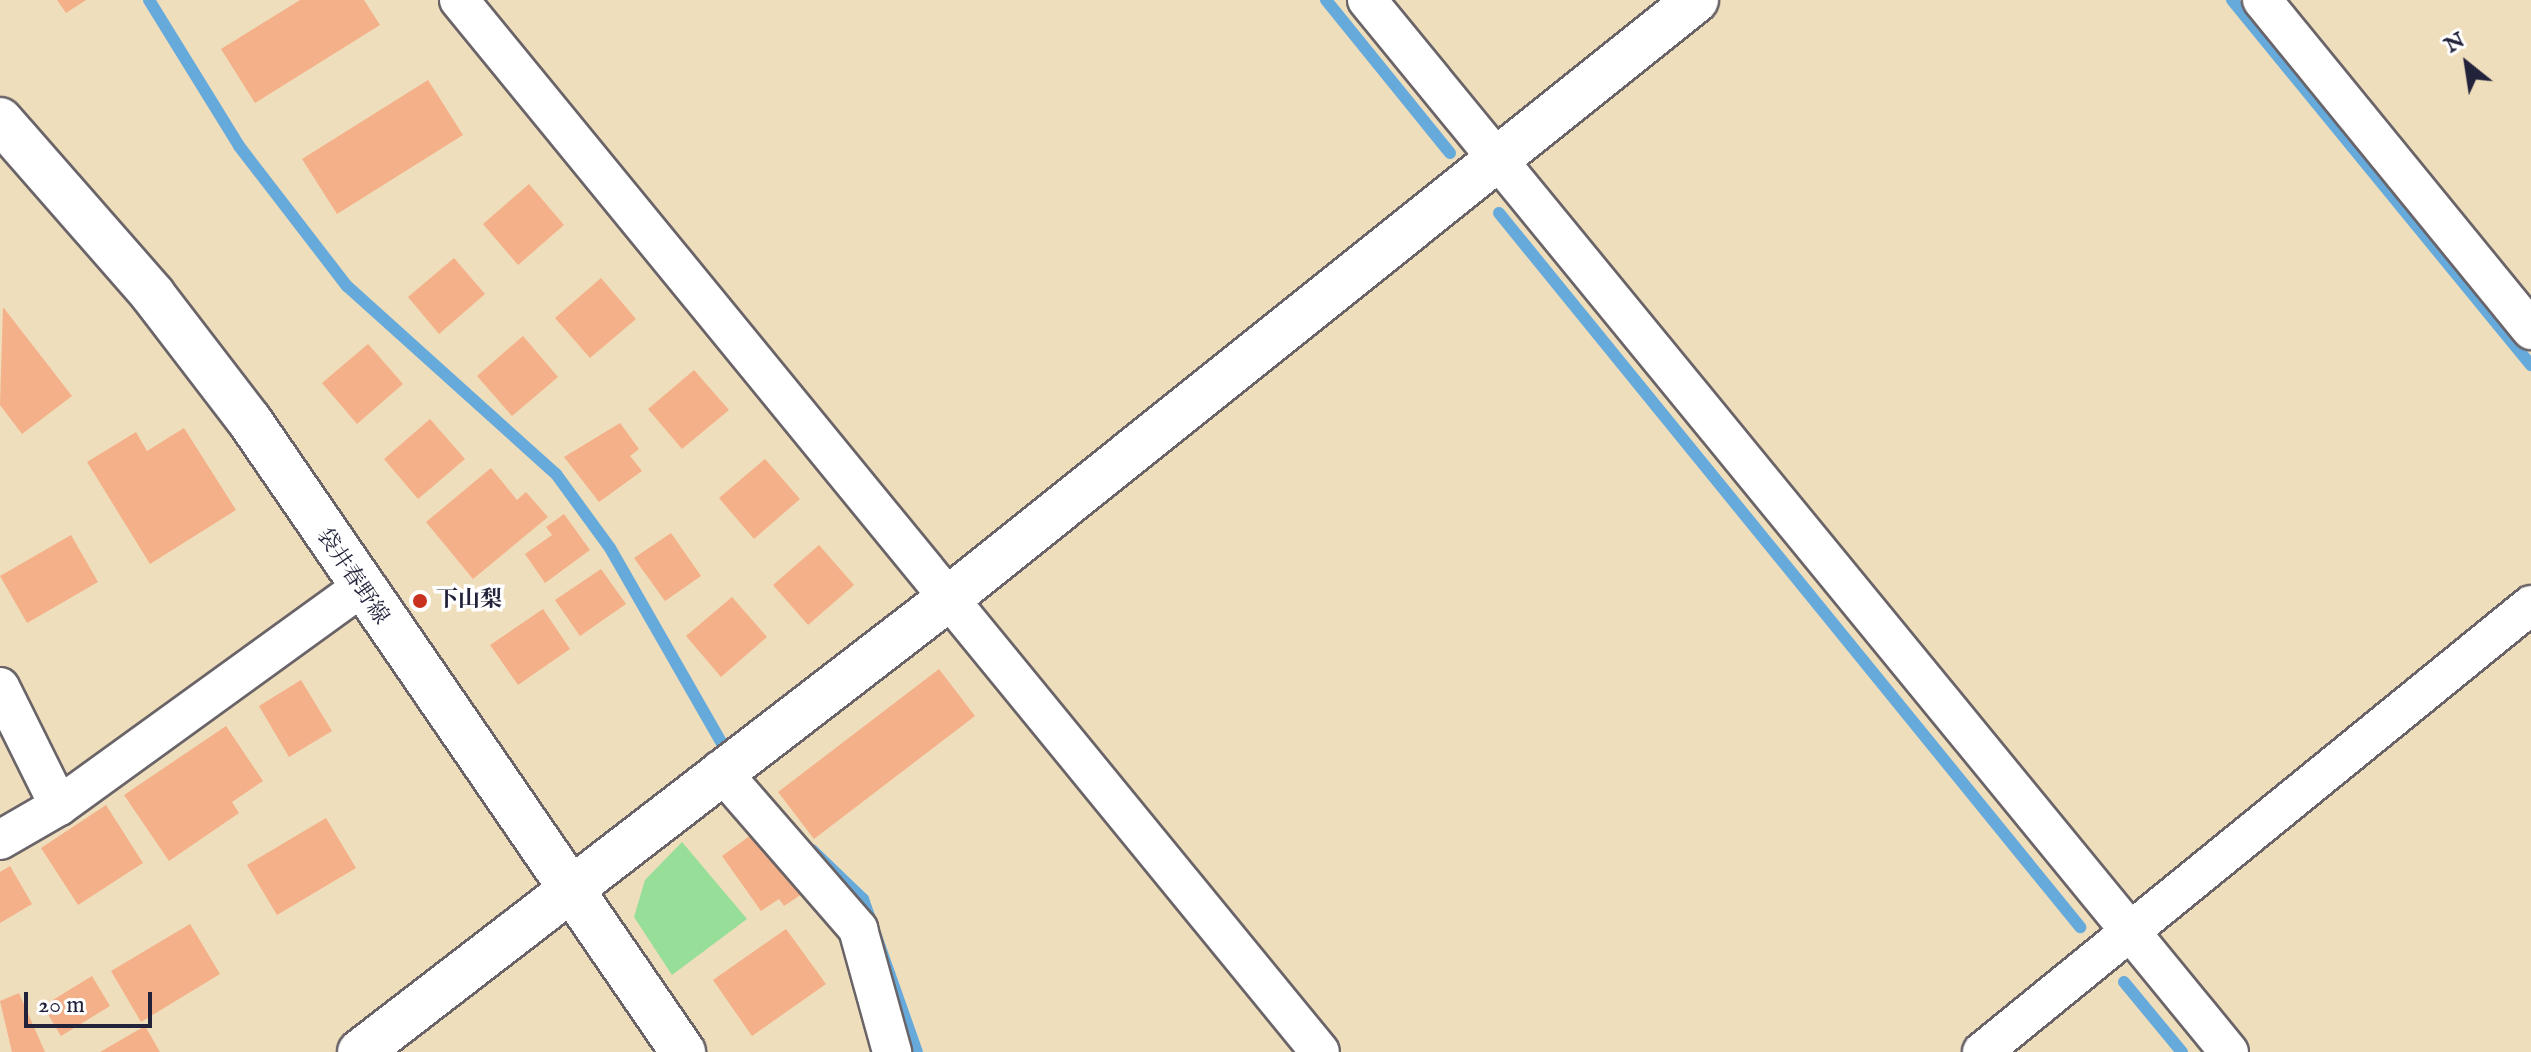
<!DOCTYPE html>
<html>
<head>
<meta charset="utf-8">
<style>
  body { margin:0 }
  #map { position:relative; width:2531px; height:1052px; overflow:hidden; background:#efdebc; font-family:"IM FELL English","Noto Serif JP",serif }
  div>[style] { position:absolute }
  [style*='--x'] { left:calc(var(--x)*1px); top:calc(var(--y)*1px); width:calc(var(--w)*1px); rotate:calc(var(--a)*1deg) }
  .green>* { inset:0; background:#97de98 }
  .stream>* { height:12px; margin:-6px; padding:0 6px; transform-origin:6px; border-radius:6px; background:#66aadb }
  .building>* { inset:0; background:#f4b089 }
  .roads { filter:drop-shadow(2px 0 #6a6468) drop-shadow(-2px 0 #6a6468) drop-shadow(0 2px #6a6468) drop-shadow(0 -2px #6a6468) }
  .street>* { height:38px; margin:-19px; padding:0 19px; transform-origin:19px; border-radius:19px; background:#fff }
  .secondary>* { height:44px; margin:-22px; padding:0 22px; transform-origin:22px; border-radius:22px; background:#fff }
  .primary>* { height:44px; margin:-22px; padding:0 22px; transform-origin:22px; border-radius:22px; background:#fff }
  .dots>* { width:22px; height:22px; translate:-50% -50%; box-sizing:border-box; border:4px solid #fff; border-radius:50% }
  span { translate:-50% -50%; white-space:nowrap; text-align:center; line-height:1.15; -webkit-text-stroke:7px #fff; paint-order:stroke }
  .street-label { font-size:22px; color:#22223b }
  .poi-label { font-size:22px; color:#22223b; font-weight:700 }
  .left { translate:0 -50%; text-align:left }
  .north { position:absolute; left:2427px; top:24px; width:80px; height:80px; -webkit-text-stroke:6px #fff; paint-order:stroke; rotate:330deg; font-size:22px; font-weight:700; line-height:32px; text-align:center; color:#22223b }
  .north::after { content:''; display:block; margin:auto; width:28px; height:36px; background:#22223b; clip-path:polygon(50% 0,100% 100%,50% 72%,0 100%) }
  .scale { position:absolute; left:24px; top:992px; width:128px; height:36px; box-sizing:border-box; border:4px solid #22223b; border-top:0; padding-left:10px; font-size:24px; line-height:28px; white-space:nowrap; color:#22223b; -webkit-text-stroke:6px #fff; paint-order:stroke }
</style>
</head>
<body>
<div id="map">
  <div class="green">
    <i style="clip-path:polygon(682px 842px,747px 919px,672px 975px,634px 917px,645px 880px)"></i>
  </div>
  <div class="stream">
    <i style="--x:149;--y:0;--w:172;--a:58.3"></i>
    <i style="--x:239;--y:146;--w:177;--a:52.4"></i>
    <i style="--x:347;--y:286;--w:281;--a:42"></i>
    <i style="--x:556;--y:474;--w:92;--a:53.9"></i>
    <i style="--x:610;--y:548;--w:243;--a:60.2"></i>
    <i style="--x:1326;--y:0;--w:197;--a:51"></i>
    <i style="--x:2232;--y:0;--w:472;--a:50.7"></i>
    <i style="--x:1499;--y:213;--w:921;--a:50.86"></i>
    <i style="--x:812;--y:850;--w:71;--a:43.9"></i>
    <i style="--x:863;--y:899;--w:162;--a:70.6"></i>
    <i style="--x:2124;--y:982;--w:91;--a:50.4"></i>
  </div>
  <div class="building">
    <i style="clip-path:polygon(57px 0,86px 0,66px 13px)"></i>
    <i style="clip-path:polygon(300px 0,364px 0,380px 25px,255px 103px,221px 49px)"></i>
    <i style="clip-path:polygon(428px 80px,463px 135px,337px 214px,302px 159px)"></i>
    <i style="clip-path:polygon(529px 184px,564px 225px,518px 265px,483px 224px)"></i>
    <i style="clip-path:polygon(454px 258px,485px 294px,439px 334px,408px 297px)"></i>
    <i style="clip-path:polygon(601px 278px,636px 319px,590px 358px,555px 318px)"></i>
    <i style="clip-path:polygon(3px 307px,72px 396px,22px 434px,0 405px)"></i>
    <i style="clip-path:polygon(523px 336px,558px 377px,512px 416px,477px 376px)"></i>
    <i style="clip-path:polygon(368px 344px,403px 384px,357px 424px,322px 383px)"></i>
    <i style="clip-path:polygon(694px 370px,729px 410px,682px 449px,648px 409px)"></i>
    <i style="clip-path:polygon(430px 419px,465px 459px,418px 499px,384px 459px)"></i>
    <i style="clip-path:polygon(620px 423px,639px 449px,630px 456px,642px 471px,599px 502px,564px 457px)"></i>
    <i style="clip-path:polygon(184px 428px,236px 510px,150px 564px,87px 462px,136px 432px,147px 451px)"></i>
    <i style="clip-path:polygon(765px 459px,800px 499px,754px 539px,719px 498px)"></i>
    <i style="clip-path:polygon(491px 468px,517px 500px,526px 492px,548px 517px,473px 579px,426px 522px)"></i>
    <i style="clip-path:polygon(564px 514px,590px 550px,545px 583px,525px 554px,552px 535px,546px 527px)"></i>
    <i style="clip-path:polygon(671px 533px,701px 576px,665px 601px,634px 558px)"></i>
    <i style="clip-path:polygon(71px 535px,98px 582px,27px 623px,0 576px)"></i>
    <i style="clip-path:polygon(819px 545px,854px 585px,808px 625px,773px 585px)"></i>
    <i style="clip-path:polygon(601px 569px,626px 604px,580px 636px,555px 600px)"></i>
    <i style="clip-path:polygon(732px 597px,767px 637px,721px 677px,686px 636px)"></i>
    <i style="clip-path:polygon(543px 609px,570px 649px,518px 685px,490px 645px)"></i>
    <i style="clip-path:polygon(939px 669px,975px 716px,814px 839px,778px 792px)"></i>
    <i style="clip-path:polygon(301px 680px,332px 731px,289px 757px,259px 706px)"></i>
    <i style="clip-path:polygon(226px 726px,263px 781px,232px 802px,239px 813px,169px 861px,124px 795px)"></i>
    <i style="clip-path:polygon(106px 805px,143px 863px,78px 905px,41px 848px)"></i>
    <i style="clip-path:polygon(326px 818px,356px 868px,277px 915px,247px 865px)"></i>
    <i style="clip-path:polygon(751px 835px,802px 894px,784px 906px,779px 899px,761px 911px,722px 856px)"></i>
    <i style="clip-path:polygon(10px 866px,32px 904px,0 923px,0 872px)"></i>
    <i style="clip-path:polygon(190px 924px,220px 974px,141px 1022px,111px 971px)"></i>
    <i style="clip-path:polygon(786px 929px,826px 984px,752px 1036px,713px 980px)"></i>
    <i style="clip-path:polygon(92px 976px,110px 1006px,61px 1036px,43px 1006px)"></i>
    <i style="clip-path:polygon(19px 993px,45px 1052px,12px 1052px,0 1001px)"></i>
    <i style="clip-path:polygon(145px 1026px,160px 1052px,100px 1052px)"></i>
  </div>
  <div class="roads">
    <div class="street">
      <i style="--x:459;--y:0;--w:1359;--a:50.7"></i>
      <i style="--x:1367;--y:0;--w:1360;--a:50.67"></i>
      <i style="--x:2262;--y:0;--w:426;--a:50.8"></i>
      <i style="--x:0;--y:687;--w:133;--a:63.6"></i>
      <i style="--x:720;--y:770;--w:211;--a:49"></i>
      <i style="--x:858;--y:929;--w:128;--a:74.5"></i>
      <i style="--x:0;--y:840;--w:68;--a:-30"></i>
      <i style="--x:59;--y:806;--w:370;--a:-35.9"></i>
      <i style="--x:1982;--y:1052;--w:708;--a:-39.15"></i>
    </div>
    <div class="secondary">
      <i style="--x:360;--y:1052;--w:744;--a:-37.62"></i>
      <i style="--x:949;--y:598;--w:957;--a:-38.68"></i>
    </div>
    <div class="primary">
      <i style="--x:0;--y:120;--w:232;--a:48.8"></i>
      <i style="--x:153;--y:295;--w:158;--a:52.5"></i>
      <i style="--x:249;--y:420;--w:767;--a:55.52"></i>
    </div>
  </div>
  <div class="dots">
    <i style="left:420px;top:601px;background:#c8321e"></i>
  </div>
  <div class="street-label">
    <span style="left:352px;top:577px;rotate:56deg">袋井春野線</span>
  </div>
  <div class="poi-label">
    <span class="left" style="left:436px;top:601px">下山梨</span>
  </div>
  <div class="north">N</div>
  <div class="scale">20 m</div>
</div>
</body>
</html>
